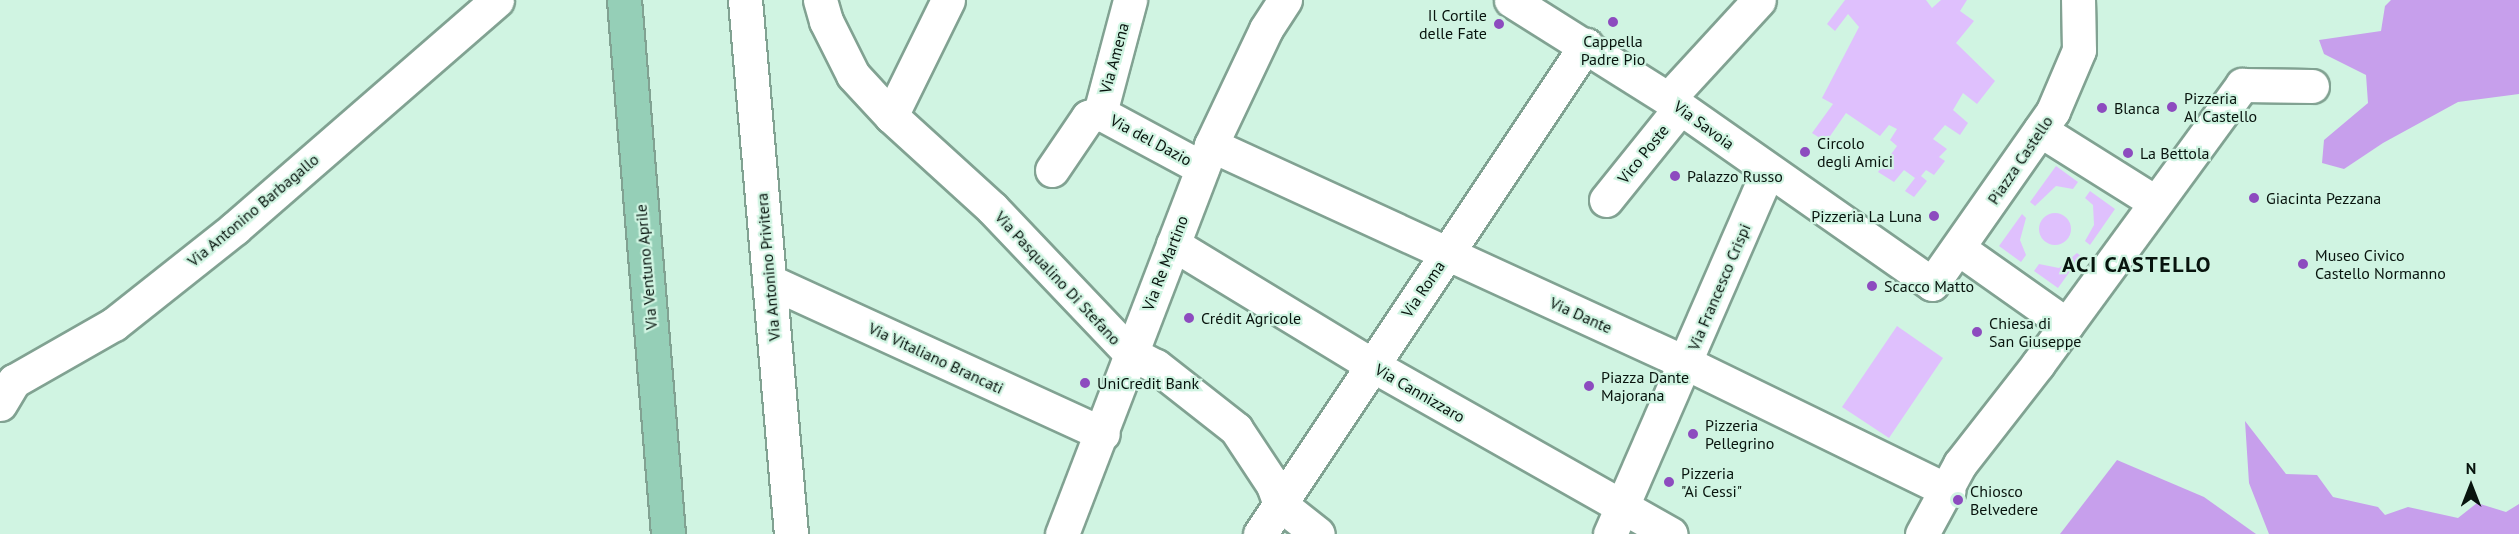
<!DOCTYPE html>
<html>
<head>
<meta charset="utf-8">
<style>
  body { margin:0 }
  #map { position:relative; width:2519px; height:534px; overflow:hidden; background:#d0f4e2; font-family:"PT Sans",sans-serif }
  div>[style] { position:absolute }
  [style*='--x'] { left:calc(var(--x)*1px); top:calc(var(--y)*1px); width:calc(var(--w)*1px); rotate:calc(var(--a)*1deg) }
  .green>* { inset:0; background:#dfc0fd }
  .round { border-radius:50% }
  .water>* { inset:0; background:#c79fec }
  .roads { filter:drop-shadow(2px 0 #81a292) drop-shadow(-2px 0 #81a292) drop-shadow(0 2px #81a292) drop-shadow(0 -2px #81a292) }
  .minor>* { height:33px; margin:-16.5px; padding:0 16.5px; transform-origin:16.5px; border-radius:16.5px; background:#fff }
  .major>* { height:33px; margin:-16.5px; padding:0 16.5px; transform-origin:16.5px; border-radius:16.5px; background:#95cfb7 }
  .dots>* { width:16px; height:16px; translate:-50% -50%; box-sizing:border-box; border:3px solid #d0f4e2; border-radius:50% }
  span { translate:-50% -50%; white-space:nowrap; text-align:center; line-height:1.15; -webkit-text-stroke:4.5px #d0f4e2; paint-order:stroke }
  .poi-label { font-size:16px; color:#08140e }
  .right { translate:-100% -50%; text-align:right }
  .left { translate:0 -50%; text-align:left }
  .street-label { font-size:16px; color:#08140e }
  .district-label { font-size:22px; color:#08140e; font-weight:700; letter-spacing:1.5px }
  .north { position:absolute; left:2441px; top:456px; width:60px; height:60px; -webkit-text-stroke:4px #d0f4e2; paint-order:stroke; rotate:0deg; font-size:16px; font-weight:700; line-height:24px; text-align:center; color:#08140e }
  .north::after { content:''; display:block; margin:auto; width:21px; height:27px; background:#08140e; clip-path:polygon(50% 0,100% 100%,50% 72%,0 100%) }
</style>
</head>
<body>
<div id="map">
  <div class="green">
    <i style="clip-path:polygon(1845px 0,1926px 0,1932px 8px,1941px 0,1967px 0,1960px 11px,1974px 21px,1956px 43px,1995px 81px,1977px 104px,1963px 93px,1953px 110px,1968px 123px,1960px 135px,1945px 125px,1933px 139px,1947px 149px,1939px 157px,1945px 161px,1934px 175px,1926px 170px,1921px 176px,1927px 181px,1914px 197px,1905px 191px,1915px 178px,1904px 170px,1894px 182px,1878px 172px,1897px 146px,1890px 140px,1897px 129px,1889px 125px,1880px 136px,1846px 113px,1826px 142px,1812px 133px,1833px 104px,1822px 98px,1859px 27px,1848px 14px,1835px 31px,1827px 24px)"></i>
    <i style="clip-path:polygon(2056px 166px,2078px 182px,2073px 189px,2056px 186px,2035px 206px,2030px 202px)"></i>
    <i style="clip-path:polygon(2090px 191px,2115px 209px,2090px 245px,2085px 241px,2094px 225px,2093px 205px,2085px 198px)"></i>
    <i class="round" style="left:2039px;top:213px;width:32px;height:32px"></i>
    <i style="clip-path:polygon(2022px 214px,2026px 218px,2020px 240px,2026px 255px,2021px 262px,1999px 246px)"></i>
    <i style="clip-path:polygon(2077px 253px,2081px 256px,2058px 288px,2034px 271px,2039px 264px,2059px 268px)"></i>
    <i style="clip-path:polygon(1897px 326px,1943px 358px,1889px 438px,1842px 407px)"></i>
  </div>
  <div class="water">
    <i style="clip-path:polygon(2391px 0,2519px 0,2519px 94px,2458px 102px,2383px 143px,2344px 169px,2322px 163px,2324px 140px,2368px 103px,2366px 75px,2324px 54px,2319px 40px,2381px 31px,2385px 6px)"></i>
    <i style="clip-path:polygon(2245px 421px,2286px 474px,2317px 475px,2333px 497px,2378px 507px,2385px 515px,2408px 507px,2458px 518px,2477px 503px,2506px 512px,2519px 504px,2519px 534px,2269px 534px,2249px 483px)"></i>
    <i style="clip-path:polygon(2117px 460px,2204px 497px,2256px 534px,2060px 534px)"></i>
  </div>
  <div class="roads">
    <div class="minor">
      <i style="--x:745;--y:0;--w:536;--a:85.08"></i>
      <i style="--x:820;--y:0;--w:22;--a:74"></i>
      <i style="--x:826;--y:21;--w:60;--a:63.4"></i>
      <i style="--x:853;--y:75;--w:56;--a:47.2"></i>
      <i style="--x:891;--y:116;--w:137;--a:42.3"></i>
      <i style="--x:992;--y:208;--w:200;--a:46.4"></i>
      <i style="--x:1130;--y:353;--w:29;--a:27"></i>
      <i style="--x:1156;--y:366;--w:102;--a:38.2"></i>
      <i style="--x:1236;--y:429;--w:67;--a:56.5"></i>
      <i style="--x:1273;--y:485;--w:20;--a:70"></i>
      <i style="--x:1280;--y:504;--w:48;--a:38.3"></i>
      <i style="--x:1511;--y:0;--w:186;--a:32.2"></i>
      <i style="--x:1668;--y:99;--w:322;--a:35"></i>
      <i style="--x:1932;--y:284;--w:211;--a:-55"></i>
      <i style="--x:2053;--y:111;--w:66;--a:-66.9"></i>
      <i style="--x:2079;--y:50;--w:50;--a:-91.1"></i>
      <i style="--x:1668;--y:99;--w:134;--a:-47.4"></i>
      <i style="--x:1100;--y:113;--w:116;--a:28.3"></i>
      <i style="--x:891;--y:116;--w:129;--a:-63.8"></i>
      <i style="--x:2040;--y:130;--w:136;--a:32.1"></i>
      <i style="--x:1211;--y:145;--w:523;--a:24.65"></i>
      <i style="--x:1686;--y:363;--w:292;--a:26"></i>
      <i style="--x:1052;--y:170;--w:64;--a:-55.8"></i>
      <i style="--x:1088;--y:117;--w:13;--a:-18"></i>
      <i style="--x:1100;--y:113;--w:117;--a:-75.1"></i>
      <i style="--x:1606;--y:200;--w:118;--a:-51.2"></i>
      <i style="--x:1173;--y:244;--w:233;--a:31.3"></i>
      <i style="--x:1372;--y:365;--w:343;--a:29.5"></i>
      <i style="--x:1958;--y:248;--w:133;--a:35.2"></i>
      <i style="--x:769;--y:281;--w:367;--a:24.6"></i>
      <i style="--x:0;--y:404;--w:27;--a:-59"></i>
      <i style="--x:14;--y:381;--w:115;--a:-29.7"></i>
      <i style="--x:114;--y:324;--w:154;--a:-38.4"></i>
      <i style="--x:235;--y:228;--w:347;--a:-41"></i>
      <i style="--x:1062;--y:534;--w:417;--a:-69"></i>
      <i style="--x:1211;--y:145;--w:128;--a:-64.6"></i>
      <i style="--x:1266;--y:29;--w:35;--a:-57"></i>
      <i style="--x:1260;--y:534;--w:588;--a:-56.31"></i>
      <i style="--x:1610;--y:534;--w:396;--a:-66.5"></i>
      <i style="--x:1922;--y:534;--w:80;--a:-61.5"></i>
      <i style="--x:1960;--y:464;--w:127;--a:-52"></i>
      <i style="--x:2038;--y:364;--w:346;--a:-53.8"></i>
      <i style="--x:2242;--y:85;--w:70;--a:0.8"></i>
    </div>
    <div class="major">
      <i style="--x:624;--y:0;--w:536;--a:85.29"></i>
    </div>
  </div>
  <div class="dots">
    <i style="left:1613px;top:22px;background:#8d4bbf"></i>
    <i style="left:1499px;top:24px;background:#8d4bbf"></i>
    <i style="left:2172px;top:107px;background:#8d4bbf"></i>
    <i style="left:2102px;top:108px;background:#8d4bbf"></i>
    <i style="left:1805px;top:152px;background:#8d4bbf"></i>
    <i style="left:2128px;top:153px;background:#8d4bbf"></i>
    <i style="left:1675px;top:176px;background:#8d4bbf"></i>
    <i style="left:2254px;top:198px;background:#8d4bbf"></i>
    <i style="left:1934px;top:216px;background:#8d4bbf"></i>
    <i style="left:2303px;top:264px;background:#8d4bbf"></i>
    <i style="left:1872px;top:286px;background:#8d4bbf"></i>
    <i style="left:1189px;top:318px;background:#8d4bbf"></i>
    <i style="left:1977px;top:332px;background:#8d4bbf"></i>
    <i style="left:1085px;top:383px;background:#8d4bbf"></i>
    <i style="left:1589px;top:386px;background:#8d4bbf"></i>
    <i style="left:1693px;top:434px;background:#8d4bbf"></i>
    <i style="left:1669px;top:482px;background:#8d4bbf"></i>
    <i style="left:1958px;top:500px;background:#8d4bbf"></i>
  </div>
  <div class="poi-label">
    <span class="right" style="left:1487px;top:24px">Il Cortile<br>delle Fate</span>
    <span style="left:1613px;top:50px">Cappella<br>Padre Pio</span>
    <span class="left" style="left:2184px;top:107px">Pizzeria<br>Al Castello</span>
    <span class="left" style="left:2114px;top:108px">Blanca</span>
    <span class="left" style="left:1817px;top:152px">Circolo<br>degli Amici</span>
    <span class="left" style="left:2140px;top:153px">La Bettola</span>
    <span class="left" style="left:1687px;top:176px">Palazzo Russo</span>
    <span class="left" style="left:2266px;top:198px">Giacinta Pezzana</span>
    <span class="right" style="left:1922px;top:216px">Pizzeria La Luna</span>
    <span class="left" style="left:2315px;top:264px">Museo Civico<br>Castello Normanno</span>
    <span class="left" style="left:1884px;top:286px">Scacco Matto</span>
    <span class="left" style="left:1201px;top:318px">Crédit Agricole</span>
    <span class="left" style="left:1989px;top:332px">Chiesa di<br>San Giuseppe</span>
    <span class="left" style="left:1601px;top:386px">Piazza Dante<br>Majorana</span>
    <span class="left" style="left:1097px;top:383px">UniCredit Bank</span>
    <span class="left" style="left:1705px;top:434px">Pizzeria<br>Pellegrino</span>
    <span class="left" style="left:1681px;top:482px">Pizzeria<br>"Ai Cessi"</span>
    <span class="left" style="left:1970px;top:500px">Chiosco<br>Belvedere</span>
  </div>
  <div class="street-label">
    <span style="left:1114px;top:58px;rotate:-75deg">Via Amena</span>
    <span style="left:1704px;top:125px;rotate:36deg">Via Savoia</span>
    <span style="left:1151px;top:140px;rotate:28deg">Via del Dazio</span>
    <span style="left:1643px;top:154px;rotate:-51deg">Vico Poste</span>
    <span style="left:2020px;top:160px;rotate:-56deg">Piazza Castello</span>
    <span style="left:253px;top:210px;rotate:-40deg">Via Antonino Barbagallo</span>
    <span style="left:1165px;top:263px;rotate:-69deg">Via Re Martino</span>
    <span style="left:646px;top:267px;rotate:-95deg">Via Ventuno Aprile</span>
    <span style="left:768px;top:267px;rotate:-95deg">Via Antonino Privitera</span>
    <span style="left:1058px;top:278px;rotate:47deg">Via Pasqualino Di Stefano</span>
    <span style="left:1719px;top:287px;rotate:-67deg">Via Francesco Crispi</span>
    <span style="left:1423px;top:289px;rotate:-56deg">Via Roma</span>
    <span style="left:1581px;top:315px;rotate:24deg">Via Dante</span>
    <span style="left:936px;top:358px;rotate:25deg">Via Vitaliano Brancati</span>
    <span style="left:1420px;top:393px;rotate:30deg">Via Cannizzaro</span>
  </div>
  <div class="district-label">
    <span style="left:2137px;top:265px">ACI CASTELLO</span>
  </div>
  <div class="north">N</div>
</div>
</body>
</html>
